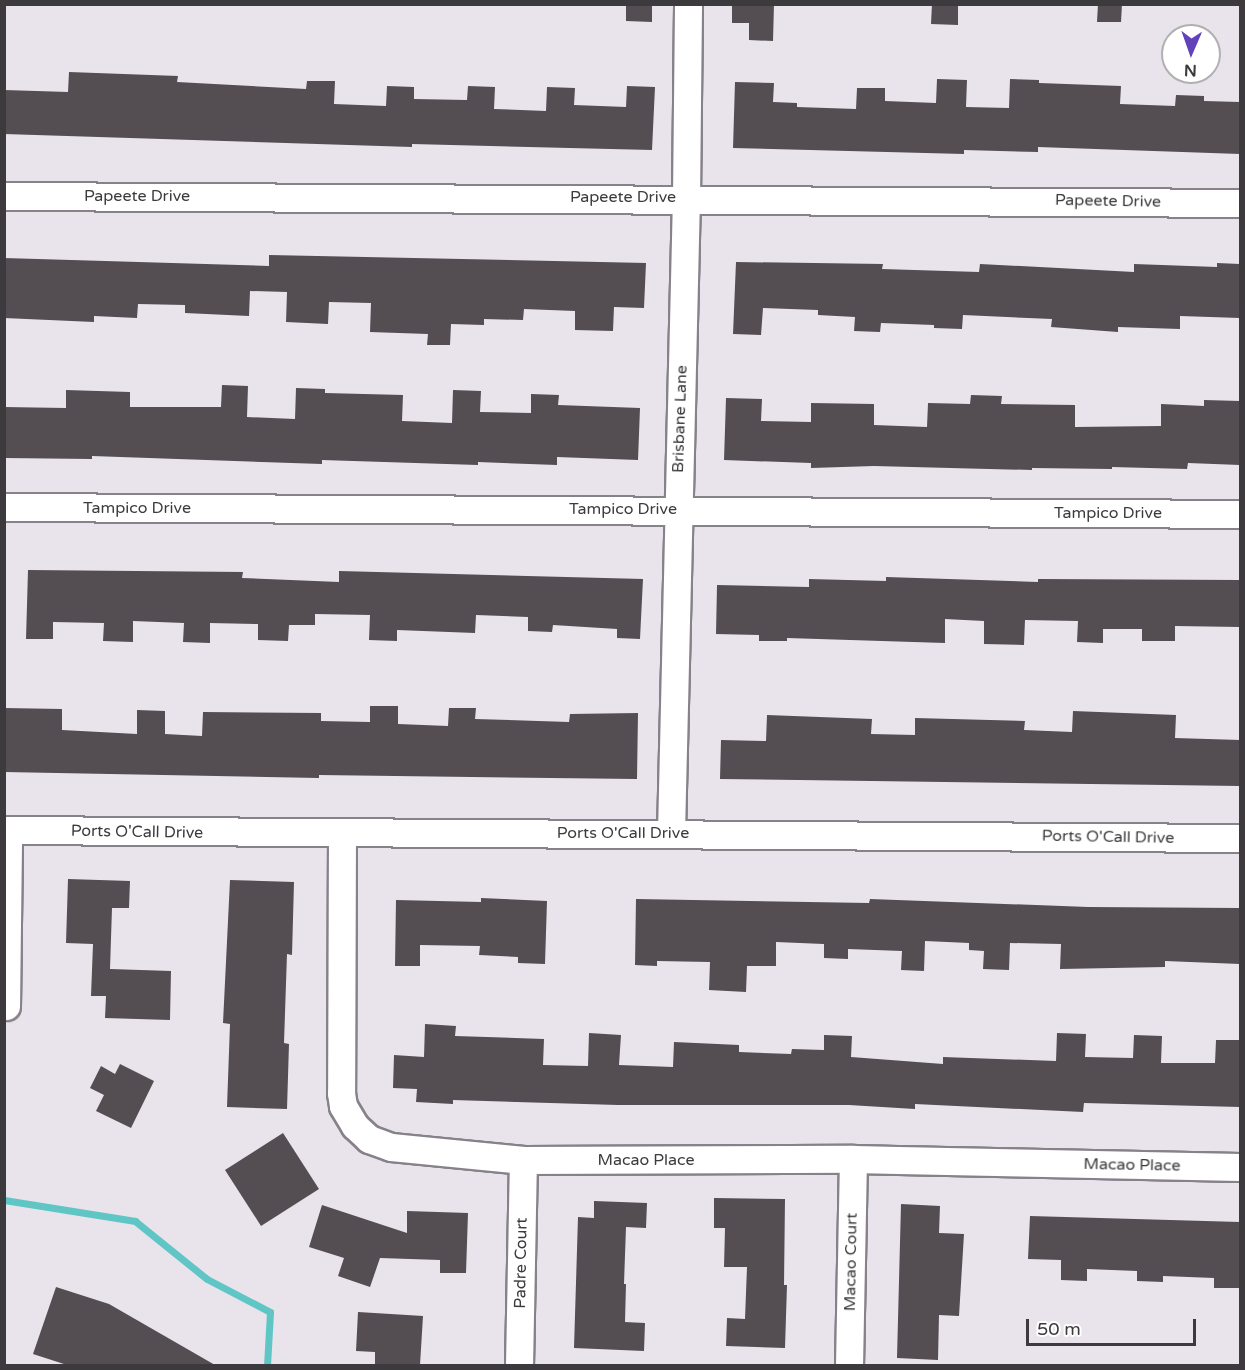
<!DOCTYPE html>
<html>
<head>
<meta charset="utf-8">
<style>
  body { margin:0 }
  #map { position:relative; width:1245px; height:1370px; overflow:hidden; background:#e9e3ec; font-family:"Varela Round",sans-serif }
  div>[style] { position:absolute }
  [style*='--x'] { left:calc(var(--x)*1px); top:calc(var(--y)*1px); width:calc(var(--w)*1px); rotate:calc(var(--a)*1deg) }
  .stream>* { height:7px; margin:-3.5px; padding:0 3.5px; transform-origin:3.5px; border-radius:3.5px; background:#60c5c5 }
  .building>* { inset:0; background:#544d52 }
  .roads { filter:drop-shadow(2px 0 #87828a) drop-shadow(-2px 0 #87828a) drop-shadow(0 2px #87828a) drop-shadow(0 -2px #87828a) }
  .street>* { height:27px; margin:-13.5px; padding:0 13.5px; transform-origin:13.5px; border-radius:13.5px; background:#fff }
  span { translate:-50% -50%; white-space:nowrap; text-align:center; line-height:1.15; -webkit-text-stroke:6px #fff; paint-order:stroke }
  .street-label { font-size:16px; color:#3c3a3d }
  .frame { position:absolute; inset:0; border:6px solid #3c3a3d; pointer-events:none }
  .north { position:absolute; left:1161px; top:24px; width:60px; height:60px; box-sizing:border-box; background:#fff; border:2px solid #b1b0b1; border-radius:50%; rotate:182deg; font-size:16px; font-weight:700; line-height:24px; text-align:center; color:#3c3a3d }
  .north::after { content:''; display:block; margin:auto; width:21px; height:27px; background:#6142ba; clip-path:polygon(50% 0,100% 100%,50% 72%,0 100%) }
  .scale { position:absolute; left:1026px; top:1319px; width:170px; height:27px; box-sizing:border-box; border:3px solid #3c3a3d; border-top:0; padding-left:8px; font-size:18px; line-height:21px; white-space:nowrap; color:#3c3a3d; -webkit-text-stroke:4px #fff; paint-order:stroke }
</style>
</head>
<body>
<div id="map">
  <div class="stream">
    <i style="--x:4;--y:1200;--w:133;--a:9.1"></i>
    <i style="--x:135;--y:1221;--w:92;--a:38.9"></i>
    <i style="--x:207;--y:1279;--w:71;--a:27.6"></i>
    <i style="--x:270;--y:1312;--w:54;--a:93.2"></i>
  </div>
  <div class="building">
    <i style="clip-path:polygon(626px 4px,652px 4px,652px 22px,626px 21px)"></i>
    <i style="clip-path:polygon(732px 4px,774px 4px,773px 41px,749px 40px,749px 23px,732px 23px)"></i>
    <i style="clip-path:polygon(932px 4px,958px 4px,958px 25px,931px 24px)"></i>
    <i style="clip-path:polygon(1098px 4px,1122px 4px,1121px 22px,1097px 22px)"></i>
    <i style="clip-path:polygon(69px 72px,178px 76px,177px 82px,306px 89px,307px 81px,335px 81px,334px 104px,386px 106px,387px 86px,414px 87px,414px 99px,467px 100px,468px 86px,495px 87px,494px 109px,546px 111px,547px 87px,575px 88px,574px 105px,626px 107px,627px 86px,655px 87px,652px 150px,412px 144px,412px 147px,4px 134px,4px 90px,68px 92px)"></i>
    <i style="clip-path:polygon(937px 79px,967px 80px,966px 107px,1009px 108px,1010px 79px,1039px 80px,1039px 83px,1121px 86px,1120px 104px,1175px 106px,1176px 95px,1204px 96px,1204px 101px,1240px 102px,1240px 154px,1038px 147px,1038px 152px,964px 150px,964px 154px,733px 148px,735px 82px,774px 83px,773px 102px,797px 103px,797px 107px,856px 109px,857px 88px,885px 88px,885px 101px,936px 103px)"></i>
    <i style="clip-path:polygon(269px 255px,646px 263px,644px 308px,614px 307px,613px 331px,575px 330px,575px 311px,524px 309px,523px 320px,484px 319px,484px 325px,451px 324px,450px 345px,427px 345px,428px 334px,370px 332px,371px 303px,329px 302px,328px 324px,286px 322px,287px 292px,250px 291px,249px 316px,185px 313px,185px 305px,138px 304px,137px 318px,94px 316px,94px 322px,4px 318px,4px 258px,269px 266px)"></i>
    <i style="clip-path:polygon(736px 262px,883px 264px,882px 269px,979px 272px,980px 264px,1134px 272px,1134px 264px,1217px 267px,1217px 263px,1240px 264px,1240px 318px,1180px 316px,1180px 329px,1118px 327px,1118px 332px,1051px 327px,1052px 319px,963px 315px,962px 329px,934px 328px,934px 325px,881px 323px,880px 332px,854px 331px,855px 317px,818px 315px,818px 310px,763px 308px,761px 335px,733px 334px)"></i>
    <i style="clip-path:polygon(222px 385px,248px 386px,247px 417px,295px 419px,296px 388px,325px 389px,325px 393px,403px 395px,402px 421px,452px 423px,453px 390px,481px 391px,480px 412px,531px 413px,531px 394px,559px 395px,558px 405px,640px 408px,638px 460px,557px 457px,557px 465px,478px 462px,478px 465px,322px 460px,322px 464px,92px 456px,92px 459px,4px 458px,4px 407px,66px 408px,66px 390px,130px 392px,130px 407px,221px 407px)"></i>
    <i style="clip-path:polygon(971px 395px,1002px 396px,1001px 404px,1075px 405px,1075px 427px,1161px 426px,1161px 404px,1204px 406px,1204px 400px,1240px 401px,1240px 465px,1188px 463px,1187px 469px,1112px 467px,1112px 469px,1032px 468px,1032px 470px,874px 466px,811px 468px,811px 463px,724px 460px,726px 398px,762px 399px,761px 421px,811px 422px,811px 403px,874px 404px,874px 425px,927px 427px,928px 403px,970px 404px)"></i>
    <i style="clip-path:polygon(28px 570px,243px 572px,242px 578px,339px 582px,339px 571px,643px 579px,640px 639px,617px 638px,617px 629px,553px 625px,552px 632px,528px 631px,528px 617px,476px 615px,475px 633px,397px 630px,397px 641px,369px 640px,370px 615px,315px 614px,315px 625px,289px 625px,288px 641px,258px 640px,258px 624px,210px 623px,210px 643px,183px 642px,184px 623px,133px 621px,133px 642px,103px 641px,104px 623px,53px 622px,53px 639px,26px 639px)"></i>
    <i style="clip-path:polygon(886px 577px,1038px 582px,1038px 579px,1240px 580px,1240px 627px,1175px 626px,1175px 641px,1142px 641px,1142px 629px,1103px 629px,1103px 643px,1077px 642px,1078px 621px,1025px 620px,1024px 645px,984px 644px,984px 621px,945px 619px,945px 643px,787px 638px,787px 641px,759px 641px,759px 635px,716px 634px,717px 585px,809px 587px,809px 579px,886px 581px)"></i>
    <i style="clip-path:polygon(370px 706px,398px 706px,398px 724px,448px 726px,449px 708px,476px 708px,475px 719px,569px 722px,570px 714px,638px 713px,637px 779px,319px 775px,319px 778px,4px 772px,4px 708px,62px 709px,62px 730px,137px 734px,137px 710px,165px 711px,165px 734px,202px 736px,203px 712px,321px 713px,321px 721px,370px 722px)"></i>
    <i style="clip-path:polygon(1073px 711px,1176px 715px,1175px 738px,1240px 740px,1240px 786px,720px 779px,721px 740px,766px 741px,767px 715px,872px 719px,871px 734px,915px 735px,915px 718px,1025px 721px,1024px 730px,1072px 732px)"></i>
    <i style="clip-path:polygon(68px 879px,130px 881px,129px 908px,112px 908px,110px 969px,171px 971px,170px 1020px,105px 1018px,106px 996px,91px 996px,93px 944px,66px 943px)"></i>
    <i style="clip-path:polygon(230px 880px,294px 882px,292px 955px,287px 954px,284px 1043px,289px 1044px,287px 1109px,227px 1107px,230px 1024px,223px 1023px)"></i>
    <i style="clip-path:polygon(481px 898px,547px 901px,545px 964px,518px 963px,518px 957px,479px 955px,480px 946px,420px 945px,420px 966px,395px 966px,396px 900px,481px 902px)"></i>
    <i style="clip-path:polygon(636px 899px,869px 903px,870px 899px,1088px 907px,1240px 908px,1240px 964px,1165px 961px,1165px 967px,1060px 969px,1061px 944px,1010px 943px,1009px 970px,983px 969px,984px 951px,969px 950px,969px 943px,925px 941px,924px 971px,901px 970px,902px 951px,848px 949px,848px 959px,824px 958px,824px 944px,776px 942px,776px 966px,747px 966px,746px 992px,709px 990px,710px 962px,657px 961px,657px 966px,635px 965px)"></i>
    <i style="clip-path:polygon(425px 1024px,456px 1026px,455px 1036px,544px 1039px,543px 1065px,588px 1066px,589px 1033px,621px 1035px,619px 1065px,673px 1067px,674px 1042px,739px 1045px,739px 1052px,791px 1054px,792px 1049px,824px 1050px,824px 1035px,852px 1036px,851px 1057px,943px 1064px,943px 1057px,1056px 1061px,1057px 1033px,1086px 1034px,1085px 1057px,1133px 1058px,1134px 1035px,1162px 1036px,1161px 1063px,1215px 1063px,1216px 1040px,1240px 1040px,1240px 1107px,1084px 1103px,1083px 1112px,915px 1104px,915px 1109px,849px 1105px,618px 1105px,453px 1100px,453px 1104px,416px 1102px,417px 1089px,393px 1088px,394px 1055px,424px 1057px)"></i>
    <i style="clip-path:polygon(120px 1064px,154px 1081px,131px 1128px,96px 1111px,104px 1095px,90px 1088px,101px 1066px,115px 1074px)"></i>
    <i style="clip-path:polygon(283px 1133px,319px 1189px,261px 1226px,225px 1170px)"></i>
    <i style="clip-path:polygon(714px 1198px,785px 1199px,784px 1285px,787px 1285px,785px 1348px,726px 1346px,727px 1318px,745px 1319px,747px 1267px,724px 1267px,725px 1228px,714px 1228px)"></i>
    <i style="clip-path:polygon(594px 1201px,647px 1203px,646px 1228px,626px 1227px,624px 1284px,626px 1284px,625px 1322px,645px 1323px,644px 1351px,574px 1348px,578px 1217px,594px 1218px)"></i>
    <i style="clip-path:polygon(901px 1204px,940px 1206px,939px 1233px,964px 1234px,959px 1316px,939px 1315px,938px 1360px,897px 1358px)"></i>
    <i style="clip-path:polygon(322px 1205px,407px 1233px,407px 1211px,468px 1213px,466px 1273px,440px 1273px,440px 1260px,380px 1258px,370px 1287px,338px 1276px,344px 1258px,309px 1247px)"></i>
    <i style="clip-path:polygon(1030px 1216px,1240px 1222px,1240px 1288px,1214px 1288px,1214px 1278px,1163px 1276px,1163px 1282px,1137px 1281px,1137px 1271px,1087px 1269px,1087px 1281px,1061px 1280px,1061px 1260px,1028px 1259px)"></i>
    <i style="clip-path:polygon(56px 1287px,109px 1304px,215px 1365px,67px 1365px,33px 1354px)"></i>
    <i style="clip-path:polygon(358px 1312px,423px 1316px,420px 1365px,375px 1365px,375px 1352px,356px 1351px)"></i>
  </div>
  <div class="roads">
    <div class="street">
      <i style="--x:4;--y:196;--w:1236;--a:0.32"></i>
      <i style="--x:4;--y:507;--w:1236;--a:0.32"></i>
      <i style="--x:4;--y:830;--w:1236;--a:0.37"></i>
      <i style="--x:671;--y:833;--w:635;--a:-88.65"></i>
      <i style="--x:686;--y:198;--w:194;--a:-89.4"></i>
      <i style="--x:342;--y:834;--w:259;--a:90.2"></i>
      <i style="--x:341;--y:1093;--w:13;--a:81"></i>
      <i style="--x:343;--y:1106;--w:23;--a:59"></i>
      <i style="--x:355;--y:1126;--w:19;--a:43"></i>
      <i style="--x:369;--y:1139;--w:23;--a:20"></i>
      <i style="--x:391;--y:1147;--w:133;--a:5.6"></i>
      <i style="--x:523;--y:1160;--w:330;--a:-0.2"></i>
      <i style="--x:853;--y:1159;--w:387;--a:1.2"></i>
      <i style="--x:6;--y:1006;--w:176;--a:-89.3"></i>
      <i style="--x:519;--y:1366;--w:206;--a:-88.9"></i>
      <i style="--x:849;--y:1366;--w:207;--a:-88.9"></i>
    </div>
  </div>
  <div class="street-label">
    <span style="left:137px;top:196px">Papeete Drive</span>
    <span style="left:623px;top:197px">Papeete Drive</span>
    <span style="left:1108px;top:201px;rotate:1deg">Papeete Drive</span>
    <span style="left:680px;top:419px;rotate:-88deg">Brisbane Lane</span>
    <span style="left:137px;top:508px">Tampico Drive</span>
    <span style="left:623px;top:509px">Tampico Drive</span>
    <span style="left:1108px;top:513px">Tampico Drive</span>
    <span style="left:137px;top:832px;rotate:1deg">Ports O'Call Drive</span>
    <span style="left:623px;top:833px">Ports O'Call Drive</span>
    <span style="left:1108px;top:837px;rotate:1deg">Ports O'Call Drive</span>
    <span style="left:646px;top:1160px">Macao Place</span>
    <span style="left:1132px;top:1165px;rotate:1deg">Macao Place</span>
    <span style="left:851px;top:1262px;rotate:-89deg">Macao Court</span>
    <span style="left:521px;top:1263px;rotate:-89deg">Padre Court</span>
  </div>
  <div class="frame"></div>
  <div class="north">N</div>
  <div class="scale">50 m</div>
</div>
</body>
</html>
